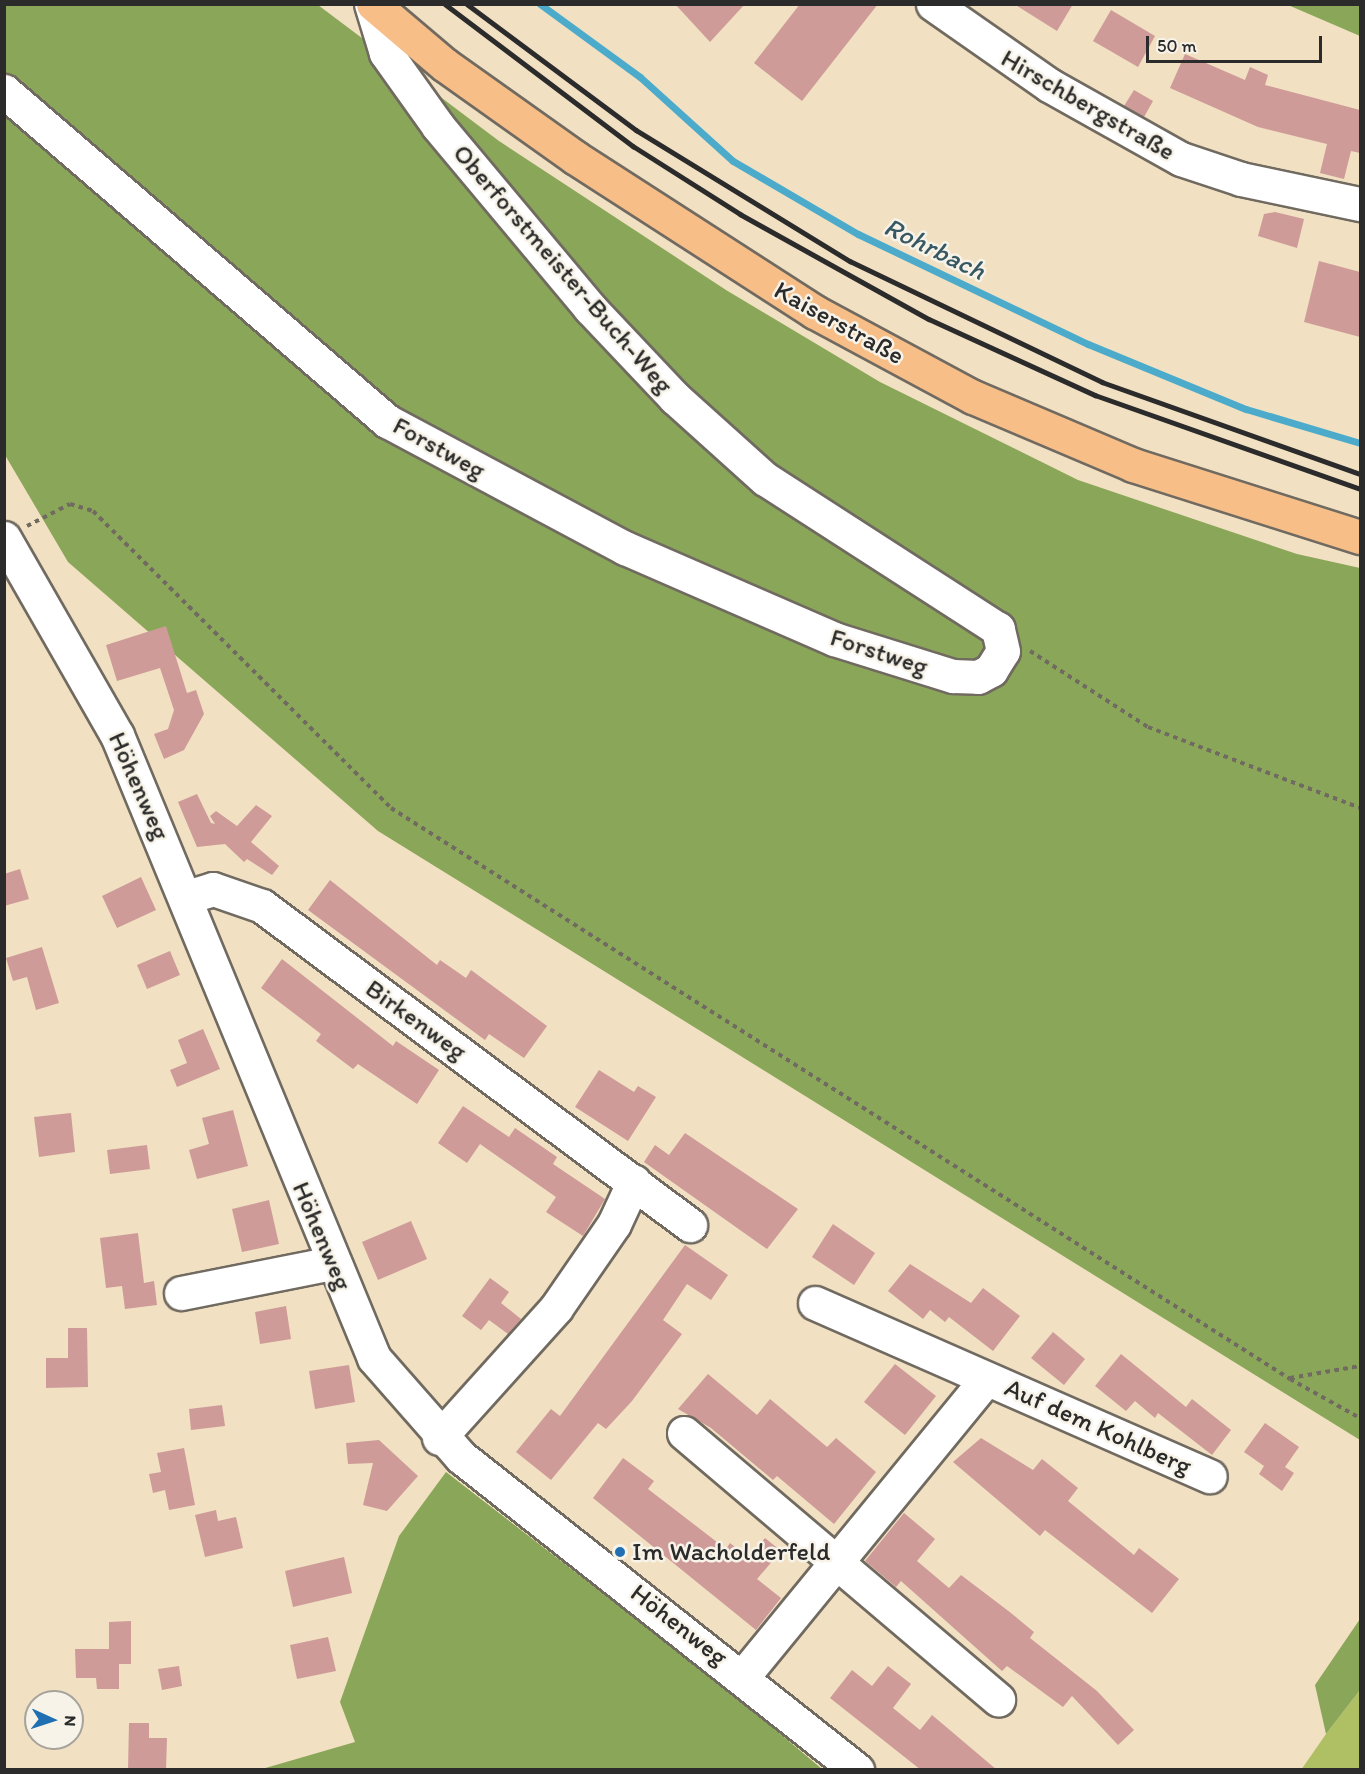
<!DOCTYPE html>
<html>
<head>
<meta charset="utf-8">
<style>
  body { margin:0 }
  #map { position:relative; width:1365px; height:1774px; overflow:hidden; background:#f1e0c2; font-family:Itim,sans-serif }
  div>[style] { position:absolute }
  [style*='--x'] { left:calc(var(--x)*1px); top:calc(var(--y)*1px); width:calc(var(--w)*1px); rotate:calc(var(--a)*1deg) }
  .green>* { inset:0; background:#aec063 }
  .forest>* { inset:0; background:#8aa659 }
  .stream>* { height:7px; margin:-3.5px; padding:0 3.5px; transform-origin:3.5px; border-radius:3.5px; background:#4cabcb }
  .building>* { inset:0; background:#ce9b98 }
  .path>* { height:4px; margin-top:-2px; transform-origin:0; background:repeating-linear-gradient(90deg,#706a60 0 4.5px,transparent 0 9px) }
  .roads { filter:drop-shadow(2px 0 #706a60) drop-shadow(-2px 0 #706a60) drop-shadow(0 2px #706a60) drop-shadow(0 -2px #706a60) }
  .minor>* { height:33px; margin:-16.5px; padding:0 16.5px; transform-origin:16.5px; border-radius:16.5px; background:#fff }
  .major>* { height:33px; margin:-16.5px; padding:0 16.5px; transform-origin:16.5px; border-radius:16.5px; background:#f7be88 }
  .rail>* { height:4.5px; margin:-2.25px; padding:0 2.25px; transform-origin:2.25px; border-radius:2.25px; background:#2b2b2b }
  .dots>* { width:16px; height:16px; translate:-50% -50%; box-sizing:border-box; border:3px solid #f7f3e8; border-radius:50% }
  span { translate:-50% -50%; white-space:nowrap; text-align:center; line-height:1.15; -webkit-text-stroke:5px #f7f3e8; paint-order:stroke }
  .street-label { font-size:26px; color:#2b2b2b }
  .poi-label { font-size:26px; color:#2b2b2b }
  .left { translate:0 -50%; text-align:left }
  .water-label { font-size:27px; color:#375863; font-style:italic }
  .frame { position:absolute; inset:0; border:6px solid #2b2b2b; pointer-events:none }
  .north { position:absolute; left:24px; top:1690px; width:60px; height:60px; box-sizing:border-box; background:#f7f3e8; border:2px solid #a5a39c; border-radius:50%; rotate:93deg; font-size:16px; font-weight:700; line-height:24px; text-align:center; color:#2b2b2b }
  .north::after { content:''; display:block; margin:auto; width:21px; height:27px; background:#1f6fb2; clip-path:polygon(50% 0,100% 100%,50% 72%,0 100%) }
  .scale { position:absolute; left:1146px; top:36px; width:176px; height:27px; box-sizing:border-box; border:3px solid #2b2b2b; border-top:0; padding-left:8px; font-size:18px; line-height:21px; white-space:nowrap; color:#2b2b2b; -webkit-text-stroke:4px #f7f3e8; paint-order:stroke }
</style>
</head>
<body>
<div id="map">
  <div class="green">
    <i style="clip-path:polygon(1360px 1690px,1360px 1769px,1301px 1770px,1326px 1734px)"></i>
  </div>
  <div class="forest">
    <i style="clip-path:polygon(4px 5px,318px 5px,499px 141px,726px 290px,880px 382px,1078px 480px,1297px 554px,1360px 568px,1360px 1440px,378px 831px,68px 562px,5px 455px)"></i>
    <i style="clip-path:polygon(1288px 5px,1360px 5px,1360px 36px)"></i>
    <i style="clip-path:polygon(446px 1472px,733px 1694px,822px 1769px,262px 1769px,355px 1742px,340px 1702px,399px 1536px)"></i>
    <i style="clip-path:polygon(1360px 1619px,1360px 1690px,1326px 1734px,1315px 1685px)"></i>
  </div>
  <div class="stream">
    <i style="--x:540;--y:4;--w:124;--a:36.1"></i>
    <i style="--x:640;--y:77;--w:125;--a:42.1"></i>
    <i style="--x:733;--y:161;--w:145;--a:30.3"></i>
    <i style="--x:858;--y:234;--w:255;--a:25.6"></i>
    <i style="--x:1088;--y:344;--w:171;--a:22.4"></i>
    <i style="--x:1246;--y:409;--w:119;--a:16.6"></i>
  </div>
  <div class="building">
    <i style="clip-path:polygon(675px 4px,745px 4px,710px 42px)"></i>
    <i style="clip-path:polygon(800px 4px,878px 4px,802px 101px,754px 63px)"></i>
    <i style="clip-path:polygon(1014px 4px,1073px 4px,1057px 31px)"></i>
    <i style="clip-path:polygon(1111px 10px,1155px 36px,1138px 67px,1093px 41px)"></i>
    <i style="clip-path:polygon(1185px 54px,1245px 80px,1250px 67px,1268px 75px,1265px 85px,1360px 110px,1360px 153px,1351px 151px,1344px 179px,1320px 173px,1327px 144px,1258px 127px,1170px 88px)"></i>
    <i style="clip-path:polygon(1134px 90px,1153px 101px,1144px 117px,1124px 106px)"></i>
    <i style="clip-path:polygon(1275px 212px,1304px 219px,1297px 248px,1258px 236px,1264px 214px)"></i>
    <i style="clip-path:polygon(1319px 261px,1360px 272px,1360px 337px,1304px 322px)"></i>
    <i style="clip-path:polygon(166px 626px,187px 693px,196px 690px,204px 714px,184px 750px,164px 759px,154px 734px,168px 729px,174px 710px,160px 668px,117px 681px,106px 645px)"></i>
    <i style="clip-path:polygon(197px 794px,211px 823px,215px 824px,210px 816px,216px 811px,237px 826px,256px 805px,272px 816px,251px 842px,279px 866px,272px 875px,247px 859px,244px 862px,225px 844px,197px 847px,178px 802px)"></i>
    <i style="clip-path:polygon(20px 869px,29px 899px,4px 906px,4px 874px)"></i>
    <i style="clip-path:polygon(141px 877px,156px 910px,117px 928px,102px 896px)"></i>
    <i style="clip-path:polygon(330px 880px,437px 965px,440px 960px,466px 978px,471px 970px,547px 1026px,524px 1058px,489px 1034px,485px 1040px,308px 910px)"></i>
    <i style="clip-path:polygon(42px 947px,59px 1003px,36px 1010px,27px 977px,13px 981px,6px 958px)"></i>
    <i style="clip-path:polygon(170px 951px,180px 975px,147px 989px,137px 965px)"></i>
    <i style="clip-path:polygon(282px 959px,393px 1046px,396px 1041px,439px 1070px,417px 1104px,358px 1064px,353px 1069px,316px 1041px,321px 1034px,261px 988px)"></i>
    <i style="clip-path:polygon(203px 1029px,220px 1069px,177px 1087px,170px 1070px,187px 1063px,178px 1040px)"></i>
    <i style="clip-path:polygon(599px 1070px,634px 1092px,638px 1086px,656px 1097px,628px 1141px,575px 1107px)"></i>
    <i style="clip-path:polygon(463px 1106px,509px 1137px,515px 1128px,557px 1157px,553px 1164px,605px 1199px,583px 1236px,546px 1212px,556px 1197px,480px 1144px,467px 1163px,438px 1143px)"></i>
    <i style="clip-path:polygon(233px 1110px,248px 1166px,197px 1179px,189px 1150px,209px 1144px,202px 1118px)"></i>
    <i style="clip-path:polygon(71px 1113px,75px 1152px,39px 1157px,34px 1117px)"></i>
    <i style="clip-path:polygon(685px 1133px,798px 1209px,767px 1249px,644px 1162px,655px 1145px,669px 1155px)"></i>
    <i style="clip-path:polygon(147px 1145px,150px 1169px,110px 1174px,107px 1150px)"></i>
    <i style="clip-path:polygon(269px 1200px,279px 1244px,242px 1252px,232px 1209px)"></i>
    <i style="clip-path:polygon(411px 1221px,427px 1259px,378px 1280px,362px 1242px)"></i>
    <i style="clip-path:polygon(833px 1224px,875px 1253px,854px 1285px,812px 1257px)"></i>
    <i style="clip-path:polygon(138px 1233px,144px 1283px,154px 1281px,157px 1305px,125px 1309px,122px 1286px,106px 1288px,100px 1238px)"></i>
    <i style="clip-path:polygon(685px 1245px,728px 1275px,711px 1300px,687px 1284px,663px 1320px,682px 1334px,632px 1401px,606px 1429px,598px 1423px,551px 1480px,516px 1452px,551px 1409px,560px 1416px)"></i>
    <i style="clip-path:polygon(910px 1264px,971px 1303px,983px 1288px,1020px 1316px,993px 1351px,949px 1317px,945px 1322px,930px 1310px,923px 1319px,888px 1291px)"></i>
    <i style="clip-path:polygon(490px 1278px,509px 1292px,501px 1303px,521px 1319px,508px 1334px,489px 1320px,481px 1330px,462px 1316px)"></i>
    <i style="clip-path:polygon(286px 1306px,291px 1339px,260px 1344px,255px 1312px)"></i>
    <i style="clip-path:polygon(68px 1328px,87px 1328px,88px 1387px,46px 1388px,46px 1358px,68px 1358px)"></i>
    <i style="clip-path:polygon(1053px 1332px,1085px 1359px,1064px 1385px,1031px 1358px)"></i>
    <i style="clip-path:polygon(1121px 1354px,1186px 1407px,1192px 1399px,1231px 1430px,1212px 1455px,1158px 1413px,1155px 1418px,1135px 1401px,1126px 1411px,1095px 1386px)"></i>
    <i style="clip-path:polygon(895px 1364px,936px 1396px,905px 1435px,864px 1402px)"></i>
    <i style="clip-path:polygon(349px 1365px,355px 1402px,315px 1409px,309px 1371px)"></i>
    <i style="clip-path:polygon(708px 1374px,757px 1415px,770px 1399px,827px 1447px,836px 1438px,876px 1472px,834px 1524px,777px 1476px,773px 1480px,711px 1428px,678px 1409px)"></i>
    <i style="clip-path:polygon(222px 1405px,225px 1426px,191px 1430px,189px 1409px)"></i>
    <i style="clip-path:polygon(1265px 1423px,1299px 1447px,1285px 1467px,1294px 1473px,1282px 1491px,1259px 1474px,1264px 1466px,1244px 1452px)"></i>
    <i style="clip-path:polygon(981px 1438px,1033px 1470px,1042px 1459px,1078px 1488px,1068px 1501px,1134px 1555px,1139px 1548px,1179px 1579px,1152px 1613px,1045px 1530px,1040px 1536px,953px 1462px)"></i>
    <i style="clip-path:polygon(379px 1440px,418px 1476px,387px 1511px,363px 1505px,373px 1463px,348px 1464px,346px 1443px)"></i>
    <i style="clip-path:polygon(184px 1448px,195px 1505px,169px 1510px,165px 1490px,153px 1493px,149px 1474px,161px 1472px,157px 1453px)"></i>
    <i style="clip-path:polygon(623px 1458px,654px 1481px,648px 1489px,726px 1549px,730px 1543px,748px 1558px,765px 1538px,781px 1551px,757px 1579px,781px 1598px,756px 1630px,593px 1498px)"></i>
    <i style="clip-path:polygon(216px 1510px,218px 1521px,236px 1517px,243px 1548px,205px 1557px,195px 1515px)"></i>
    <i style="clip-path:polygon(904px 1513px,935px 1539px,917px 1561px,949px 1588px,961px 1575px,1011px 1613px,1034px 1632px,1030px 1638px,1097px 1691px,1134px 1730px,1118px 1745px,1072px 1696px,1063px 1707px,1007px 1666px,1002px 1671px,901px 1581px,896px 1587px,865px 1561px)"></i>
    <i style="clip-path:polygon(344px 1557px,352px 1593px,293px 1607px,285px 1571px)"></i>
    <i style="clip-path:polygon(131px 1621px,131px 1664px,119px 1664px,119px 1689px,97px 1689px,96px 1678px,76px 1678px,75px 1649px,109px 1649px,109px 1622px)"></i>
    <i style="clip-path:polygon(328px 1637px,336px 1671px,297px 1679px,290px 1645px)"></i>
    <i style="clip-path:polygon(179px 1666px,182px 1686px,162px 1690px,158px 1669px)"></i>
    <i style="clip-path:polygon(888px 1666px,911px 1684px,893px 1708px,920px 1730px,932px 1715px,997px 1770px,921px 1770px,830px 1698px,852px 1670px,872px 1686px)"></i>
    <i style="clip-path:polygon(129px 1723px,149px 1723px,149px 1738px,167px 1738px,166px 1770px,128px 1770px)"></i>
  </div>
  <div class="path">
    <i style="--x:27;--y:526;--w:48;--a:-27.1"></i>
    <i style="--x:70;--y:504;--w:24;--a:17"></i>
    <i style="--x:93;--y:511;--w:421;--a:44.9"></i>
    <i style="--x:391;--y:808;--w:1065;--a:32.42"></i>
    <i style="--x:1290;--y:1379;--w:80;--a:29.1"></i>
    <i style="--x:1030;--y:651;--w:140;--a:32.8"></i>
    <i style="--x:1148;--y:727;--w:227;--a:20.9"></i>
    <i style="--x:1290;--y:1378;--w:71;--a:-9.7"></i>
  </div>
  <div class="roads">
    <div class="minor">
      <i style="--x:933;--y:4;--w:141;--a:34.9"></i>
      <i style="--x:1049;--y:85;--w:151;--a:29.3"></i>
      <i style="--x:1181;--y:159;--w:63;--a:18.4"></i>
      <i style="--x:1241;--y:179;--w:122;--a:11.9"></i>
      <i style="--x:4;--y:91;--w:506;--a:40.75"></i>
      <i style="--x:387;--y:421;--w:270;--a:28.1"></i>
      <i style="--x:625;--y:548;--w:228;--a:23.5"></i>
      <i style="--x:834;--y:639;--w:125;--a:17.3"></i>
      <i style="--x:953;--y:676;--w:25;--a:2"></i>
      <i style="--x:978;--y:677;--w:15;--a:-28"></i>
      <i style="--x:991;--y:670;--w:22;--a:-58"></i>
      <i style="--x:1003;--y:651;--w:23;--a:-103"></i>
      <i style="--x:998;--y:629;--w:277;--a:-147.2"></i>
      <i style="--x:765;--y:479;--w:121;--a:-138"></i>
      <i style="--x:675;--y:398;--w:124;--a:-133.4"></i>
      <i style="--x:590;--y:308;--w:237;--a:-129.9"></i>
      <i style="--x:438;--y:126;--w:90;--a:-125.5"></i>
      <i style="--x:386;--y:53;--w:51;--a:-107"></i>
      <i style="--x:4;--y:538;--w:227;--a:60.2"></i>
      <i style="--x:117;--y:735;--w:674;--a:67.58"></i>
      <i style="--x:374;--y:1358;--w:132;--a:48.7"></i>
      <i style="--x:461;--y:1457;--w:505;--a:38.32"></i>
      <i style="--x:187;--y:897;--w:27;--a:-17"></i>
      <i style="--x:213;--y:889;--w:52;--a:19.1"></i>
      <i style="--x:262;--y:906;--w:534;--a:36.7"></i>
      <i style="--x:181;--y:1293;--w:155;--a:-11.2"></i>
      <i style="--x:815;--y:1303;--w:431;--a:23.7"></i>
      <i style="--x:684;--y:1433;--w:412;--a:40.3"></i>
      <i style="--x:439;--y:1438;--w:175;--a:-48"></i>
      <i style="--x:556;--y:1308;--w:102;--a:-55.4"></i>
      <i style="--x:614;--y:1224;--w:47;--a:-65.1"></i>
      <i style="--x:744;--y:1675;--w:382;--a:-50.7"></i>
    </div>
    <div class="major">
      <i style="--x:373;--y:4;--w:94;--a:40.3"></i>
      <i style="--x:445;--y:65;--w:161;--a:35.4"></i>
      <i style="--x:576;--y:158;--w:284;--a:32.8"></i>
      <i style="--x:815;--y:312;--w:179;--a:28.3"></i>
      <i style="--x:973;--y:397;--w:174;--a:23"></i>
      <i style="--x:1133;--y:465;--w:238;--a:17.6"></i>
    </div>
  </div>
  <div class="rail">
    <i style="--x:445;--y:4;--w:236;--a:37.1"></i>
    <i style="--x:633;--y:146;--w:127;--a:32.4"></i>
    <i style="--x:740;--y:214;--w:216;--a:29.1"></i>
    <i style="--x:929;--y:319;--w:183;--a:24.6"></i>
    <i style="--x:1095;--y:395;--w:281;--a:19.5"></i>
    <i style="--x:467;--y:4;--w:211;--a:36.7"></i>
    <i style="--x:636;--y:130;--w:251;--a:31.5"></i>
    <i style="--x:850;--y:261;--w:280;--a:25.6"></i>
    <i style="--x:1102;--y:382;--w:274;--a:19.6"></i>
  </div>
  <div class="dots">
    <i style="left:620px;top:1552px;background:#1f6fb2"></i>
  </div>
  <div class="street-label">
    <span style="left:1088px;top:105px;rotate:30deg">Hirschbergstraße</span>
    <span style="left:563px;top:269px;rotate:49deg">Oberforstmeister-Buch-Weg</span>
    <span style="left:839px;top:323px;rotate:29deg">Kaiserstraße</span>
    <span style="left:439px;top:448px;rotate:29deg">Forstweg</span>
    <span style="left:879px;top:652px;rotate:18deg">Forstweg</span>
    <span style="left:139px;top:786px;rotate:66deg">Höhenweg</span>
    <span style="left:416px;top:1020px;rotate:36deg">Birkenweg</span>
    <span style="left:322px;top:1236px;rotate:67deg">Höhenweg</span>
    <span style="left:1098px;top:1427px;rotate:24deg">Auf dem Kohlberg</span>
    <span style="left:679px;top:1625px;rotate:38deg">Höhenweg</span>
  </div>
  <div class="poi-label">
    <span class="left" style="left:632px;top:1552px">Im Wacholderfeld</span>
  </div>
  <div class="water-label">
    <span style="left:935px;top:248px;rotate:26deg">Rohrbach</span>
  </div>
  <div class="frame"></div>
  <div class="north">N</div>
  <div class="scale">50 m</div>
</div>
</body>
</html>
